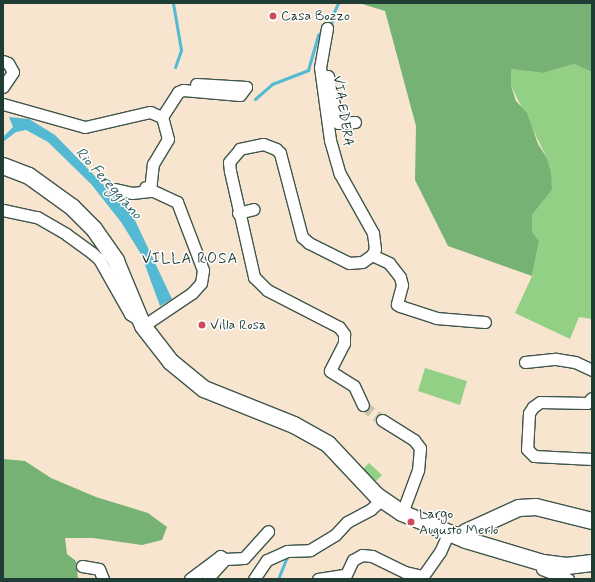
<!DOCTYPE html>
<html>
<head>
<meta charset="utf-8">
<style>
  body { margin:0 }
  #map { position:relative; width:595px; height:582px; overflow:hidden; background:#f7e5d0; font-family:Mynerve,sans-serif }
  div>[style] { position:absolute }
  [style*='--x'] { left:calc(var(--x)*1px); top:calc(var(--y)*1px); width:calc(var(--w)*1px); rotate:calc(var(--a)*1deg) }
  .green>* { inset:0; background:#92d086 }
  .forest>* { inset:0; background:#75b273 }
  .water>* { inset:0; background:#54b9d2 }
  .stream>* { height:3px; margin:-1.5px; padding:0 1.5px; transform-origin:1.5px; border-radius:1.5px; background:#54b9d2 }
  .street-tunnel>* { height:11px; margin-top:-5.5px; transform-origin:0; background:repeating-linear-gradient(90deg,#ccc3b1 0 11px,transparent 0 16.5px) }
  .roads { filter:drop-shadow(1px 0 #3f564b) drop-shadow(-1px 0 #3f564b) drop-shadow(0 1px #3f564b) drop-shadow(0 -1px #3f564b) }
  .street>* { height:11px; margin:-5.5px; padding:0 5.5px; transform-origin:5.5px; border-radius:5.5px; background:#fff }
  .secondary>* { height:16px; margin:-8px; padding:0 8px; transform-origin:8px; border-radius:8px; background:#fff }
  .dots>* { width:11px; height:11px; translate:-50% -50%; box-sizing:border-box; border:2px solid #fff; border-radius:50% }
  span { translate:-50% -50%; white-space:nowrap; text-align:center; line-height:1.15; -webkit-text-stroke:3px #fff; paint-order:stroke }
  .poi-label { font-size:14px; color:#1f3d34 }
  .left { translate:0 -50%; text-align:left }
  .street-label { font-size:14px; color:#1f3d34 }
  .water-label { font-size:15px; color:#2f6263; font-style:italic }
  .neighbourhood-label { font-size:15px; color:#1f3d34; letter-spacing:1px }
  .frame { position:absolute; inset:0; border:4px solid #1f3d34; pointer-events:none }
</style>
</head>
<body>
<div id="map">
  <div class="green">
    <i style="clip-path:polygon(574px 64px,592px 72px,592px 319px,579px 317px,570px 339px,515px 313px,532px 276px,539px 243px,532px 231px,532px 215px,552px 190px,547px 158px,511px 86px,511px 69px,543px 73px)"></i>
    <i style="clip-path:polygon(425px 368px,467px 381px,460px 405px,418px 391px)"></i>
    <i style="clip-path:polygon(369px 463px,382px 475px,374px 483px,362px 470px)"></i>
  </div>
  <div class="forest">
    <i style="clip-path:polygon(359px 3px,592px 3px,592px 72px,574px 64px,543px 73px,511px 69px,511px 86px,516px 101px,527px 113px,538px 144px,547px 158px,551px 174px,552px 190px,532px 215px,532px 231px,539px 242px,532px 276px,448px 246px,415px 180px,416px 126px,385px 11px)"></i>
    <i style="clip-path:polygon(3px 459px,25px 461px,51px 478px,96px 497px,148px 513px,167px 527px,162px 540px,142px 545px,93px 538px,65px 538px,67px 554px,76px 561px,78px 579px,3px 579px)"></i>
  </div>
  <div class="water">
    <i style="clip-path:polygon(9px 117px,29px 119px,55px 135px,132px 214px,172px 299px,160px 306px,141px 254px,121px 222px,91px 184px,48px 142px,26px 130px,16px 132px,3px 142px,3px 137px,13px 127px)"></i>
  </div>
  <div class="stream">
    <i style="--x:173;--y:3;--w:48;--a:80.3"></i>
    <i style="--x:181;--y:50;--w:18;--a:109"></i>
    <i style="--x:331;--y:28;--w:12;--a:-85"></i>
    <i style="--x:332;--y:16;--w:14;--a:-65"></i>
    <i style="--x:255;--y:99;--w:23;--a:-41"></i>
    <i style="--x:272;--y:84;--w:39;--a:-21"></i>
    <i style="--x:308;--y:70;--w:36;--a:-74"></i>
    <i style="--x:318;--y:35;--w:6;--a:-45"></i>
    <i style="--x:278;--y:579;--w:24;--a:-68"></i>
  </div>
  <div class="street-tunnel">
    <i style="--x:363;--y:405;--w:24;--a:38"></i>
  </div>
  <div class="roads">
    <div class="street">
      <i style="--x:327;--y:28;--w:40;--a:100"></i>
      <i style="--x:320;--y:67;--w:74;--a:82.2"></i>
      <i style="--x:330;--y:140;--w:35;--a:74"></i>
      <i style="--x:340;--y:174;--w:68;--a:60.8"></i>
      <i style="--x:373;--y:233;--w:16;--a:83"></i>
      <i style="--x:375;--y:249;--w:7;--a:117"></i>
      <i style="--x:372;--y:255;--w:12;--a:145"></i>
      <i style="--x:362;--y:262;--w:13;--a:176"></i>
      <i style="--x:349;--y:263;--w:45;--a:-153.4"></i>
      <i style="--x:309;--y:243;--w:9;--a:-139"></i>
      <i style="--x:302;--y:237;--w:87;--a:-104.7"></i>
      <i style="--x:280;--y:153;--w:6;--a:-135"></i>
      <i style="--x:276;--y:149;--w:14;--a:-159"></i>
      <i style="--x:263;--y:144;--w:24;--a:168"></i>
      <i style="--x:240;--y:149;--w:17;--a:130"></i>
      <i style="--x:229;--y:162;--w:9;--a:84"></i>
      <i style="--x:230;--y:171;--w:109;--a:77.2"></i>
      <i style="--x:254;--y:277;--w:18;--a:45"></i>
      <i style="--x:267;--y:290;--w:81;--a:27.2"></i>
      <i style="--x:339;--y:327;--w:9;--a:54"></i>
      <i style="--x:344;--y:334;--w:9;--a:90"></i>
      <i style="--x:344;--y:343;--w:31;--a:117"></i>
      <i style="--x:330;--y:371;--w:28;--a:32"></i>
      <i style="--x:354;--y:386;--w:21;--a:65"></i>
      <i style="--x:3;--y:61;--w:5;--a:22"></i>
      <i style="--x:8;--y:63;--w:10;--a:61"></i>
      <i style="--x:13;--y:72;--w:18;--a:124"></i>
      <i style="--x:328;--y:76;--w:48;--a:78"></i>
      <i style="--x:338;--y:123;--w:17;--a:-3"></i>
      <i style="--x:3;--y:104;--w:85;--a:15.7"></i>
      <i style="--x:85;--y:127;--w:67;--a:-13"></i>
      <i style="--x:150;--y:112;--w:13;--a:23"></i>
      <i style="--x:115;--y:189;--w:17;--a:13"></i>
      <i style="--x:132;--y:193;--w:18;--a:-6"></i>
      <i style="--x:150;--y:191;--w:27;--a:-84"></i>
      <i style="--x:153;--y:164;--w:29;--a:-59"></i>
      <i style="--x:168;--y:139;--w:23;--a:-105"></i>
      <i style="--x:162;--y:117;--w:30;--a:-57"></i>
      <i style="--x:178;--y:92;--w:5;--a:-22"></i>
      <i style="--x:183;--y:90;--w:57;--a:5"></i>
      <i style="--x:240;--y:95;--w:10;--a:-53"></i>
      <i style="--x:246;--y:87;--w:50;--a:-176.6"></i>
      <i style="--x:3;--y:210;--w:35;--a:12"></i>
      <i style="--x:37;--y:217;--w:34;--a:30"></i>
      <i style="--x:66;--y:234;--w:32;--a:36"></i>
      <i style="--x:92;--y:253;--w:9;--a:41"></i>
      <i style="--x:99;--y:259;--w:63;--a:60.6"></i>
      <i style="--x:130;--y:314;--w:9;--a:32"></i>
      <i style="--x:238;--y:213;--w:16;--a:-14"></i>
      <i style="--x:372;--y:255;--w:19;--a:25"></i>
      <i style="--x:389;--y:263;--w:18;--a:52"></i>
      <i style="--x:400;--y:277;--w:8;--a:76"></i>
      <i style="--x:402;--y:285;--w:20;--a:105"></i>
      <i style="--x:397;--y:304;--w:4;--a:34"></i>
      <i style="--x:400;--y:306;--w:38;--a:18"></i>
      <i style="--x:436;--y:318;--w:49;--a:4.7"></i>
      <i style="--x:143;--y:326;--w:59;--a:-34"></i>
      <i style="--x:192;--y:293;--w:13;--a:-48"></i>
      <i style="--x:201;--y:283;--w:13;--a:-81"></i>
      <i style="--x:203;--y:270;--w:73;--a:-110.9"></i>
      <i style="--x:177;--y:202;--w:35;--a:-155"></i>
      <i style="--x:525;--y:362;--w:31;--a:-6"></i>
      <i style="--x:556;--y:359;--w:19;--a:9"></i>
      <i style="--x:575;--y:362;--w:19;--a:25"></i>
      <i style="--x:592;--y:398;--w:7;--a:135"></i>
      <i style="--x:587;--y:403;--w:47;--a:-178.8"></i>
      <i style="--x:540;--y:402;--w:9;--a:144"></i>
      <i style="--x:533;--y:407;--w:7;--a:124"></i>
      <i style="--x:529;--y:413;--w:36;--a:93"></i>
      <i style="--x:527;--y:449;--w:10;--a:45"></i>
      <i style="--x:534;--y:456;--w:58;--a:3"></i>
      <i style="--x:382;--y:420;--w:38;--a:32"></i>
      <i style="--x:414;--y:440;--w:10;--a:53"></i>
      <i style="--x:420;--y:448;--w:22;--a:95"></i>
      <i style="--x:418;--y:470;--w:46;--a:110.4"></i>
      <i style="--x:225;--y:559;--w:19;--a:-3"></i>
      <i style="--x:244;--y:558;--w:36;--a:-48"></i>
      <i style="--x:82;--y:566;--w:17;--a:10"></i>
      <i style="--x:99;--y:569;--w:11;--a:68"></i>
      <i style="--x:542;--y:569;--w:28;--a:21"></i>
      <i style="--x:190;--y:579;--w:38;--a:-37"></i>
      <i style="--x:220;--y:556;--w:6;--a:31"></i>
      <i style="--x:225;--y:559;--w:27;--a:132"></i>
      <i style="--x:254;--y:579;--w:23;--a:-56"></i>
      <i style="--x:267;--y:560;--w:22;--a:-24"></i>
      <i style="--x:287;--y:551;--w:23;--a:-2"></i>
      <i style="--x:310;--y:550;--w:29;--a:-31"></i>
      <i style="--x:335;--y:535;--w:18;--a:-47"></i>
      <i style="--x:347;--y:522;--w:27;--a:-28"></i>
      <i style="--x:371;--y:509;--w:13;--a:-42"></i>
      <i style="--x:318;--y:579;--w:26;--a:-9"></i>
      <i style="--x:344;--y:579;--w:21;--a:-65"></i>
      <i style="--x:353;--y:560;--w:10;--a:-29"></i>
      <i style="--x:362;--y:555;--w:10;--a:6"></i>
      <i style="--x:372;--y:556;--w:37;--a:26"></i>
      <i style="--x:405;--y:572;--w:18;--a:13"></i>
      <i style="--x:423;--y:576;--w:29;--a:-55"></i>
      <i style="--x:440;--y:552;--w:22;--a:-66"></i>
    </div>
    <div class="secondary">
      <i style="--x:3;--y:166;--w:28;--a:21"></i>
      <i style="--x:29;--y:176;--w:53;--a:35.8"></i>
      <i style="--x:72;--y:207;--w:31;--a:45"></i>
      <i style="--x:94;--y:229;--w:39;--a:55"></i>
      <i style="--x:116;--y:261;--w:70;--a:67.4"></i>
      <i style="--x:143;--y:326;--w:46;--a:52.1"></i>
      <i style="--x:171;--y:362;--w:43;--a:39.3"></i>
      <i style="--x:204;--y:389;--w:97;--a:21.8"></i>
      <i style="--x:294;--y:425;--w:39;--a:29"></i>
      <i style="--x:328;--y:444;--w:71;--a:46.7"></i>
      <i style="--x:377;--y:496;--w:30;--a:34"></i>
      <i style="--x:402;--y:513;--w:69;--a:22.9"></i>
      <i style="--x:466;--y:540;--w:80;--a:16.6"></i>
      <i style="--x:543;--y:563;--w:24;--a:7"></i>
      <i style="--x:567;--y:566;--w:25;--a:-7"></i>
      <i style="--x:462;--y:537;--w:6;--a:-51"></i>
      <i style="--x:466;--y:532;--w:58;--a:-24.4"></i>
      <i style="--x:519;--y:508;--w:17;--a:-3"></i>
      <i style="--x:536;--y:507;--w:58;--a:14"></i>
    </div>
  </div>
  <div class="dots">
    <i style="left:273px;top:16px;background:#d1495b"></i>
    <i style="left:202px;top:325px;background:#d1495b"></i>
    <i style="left:411px;top:522px;background:#d1495b"></i>
  </div>
  <div class="poi-label">
    <span class="left" style="left:281px;top:16px">Casa Bozzo</span>
    <span class="left" style="left:210px;top:325px">Villa Rosa</span>
    <span class="left" style="left:419px;top:522px">Largo<br>Augusto Merlo</span>
  </div>
  <div class="street-label">
    <span style="left:343px;top:111px;rotate:81deg">VIA EDERA</span>
  </div>
  <div class="water-label">
    <span style="left:108px;top:184px;rotate:48deg">Rio Fereggiano</span>
  </div>
  <div class="neighbourhood-label">
    <span style="left:190px;top:260px">VILLA ROSA</span>
  </div>
  <div class="frame"></div>
</div>
</body>
</html>
